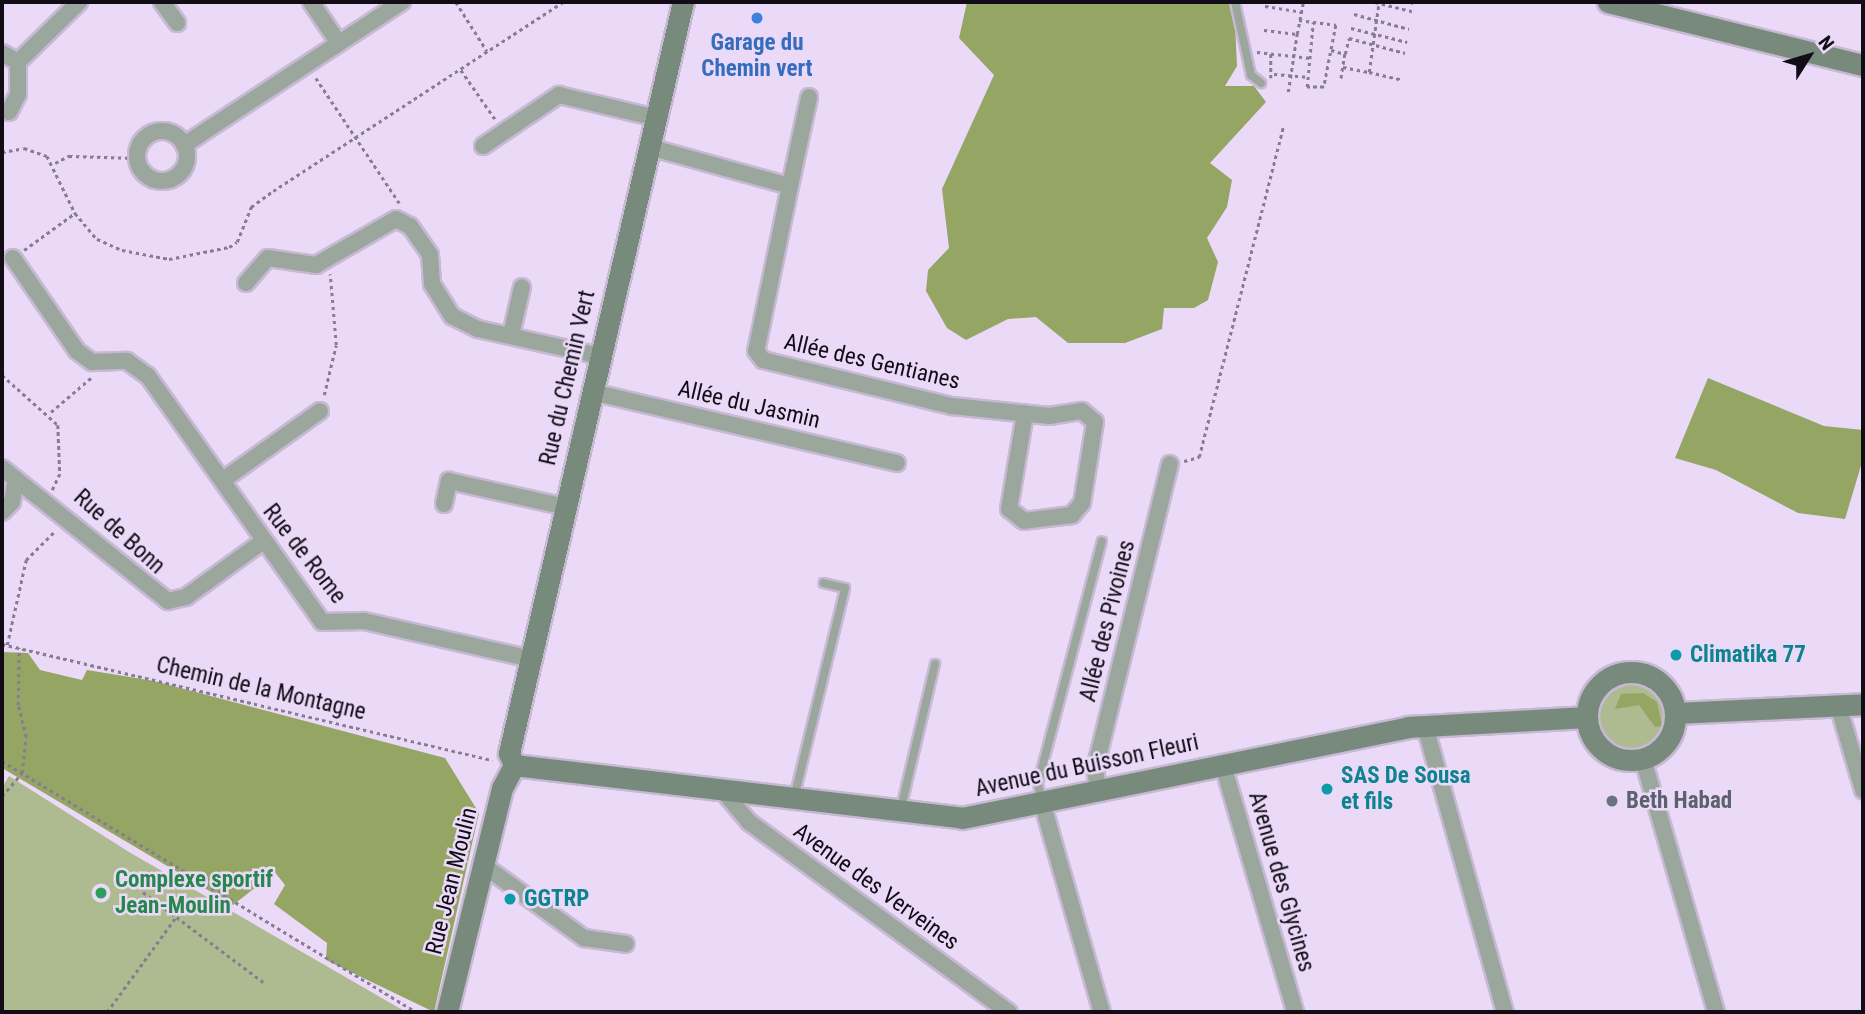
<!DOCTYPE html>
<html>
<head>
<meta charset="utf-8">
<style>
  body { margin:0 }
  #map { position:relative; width:1865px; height:1014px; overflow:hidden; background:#eadaf8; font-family:"Roboto Condensed",sans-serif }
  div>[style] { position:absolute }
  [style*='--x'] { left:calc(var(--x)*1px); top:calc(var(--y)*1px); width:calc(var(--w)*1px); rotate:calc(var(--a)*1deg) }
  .green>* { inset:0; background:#aeba8f }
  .forest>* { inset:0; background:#94a564 }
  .path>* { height:2.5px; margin-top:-1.25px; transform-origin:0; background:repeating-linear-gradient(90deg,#877c91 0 3.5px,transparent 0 7px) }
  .roads { filter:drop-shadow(2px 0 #c7b9d4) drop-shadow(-2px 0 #c7b9d4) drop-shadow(0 2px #c7b9d4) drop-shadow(0 -2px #c7b9d4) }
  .lane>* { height:8px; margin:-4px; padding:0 4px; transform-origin:4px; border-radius:4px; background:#9ba79d }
  .street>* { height:16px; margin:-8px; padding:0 8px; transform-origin:8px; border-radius:8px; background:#9ba79d }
  .street>.ring { margin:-8px; padding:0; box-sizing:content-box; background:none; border:16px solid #9ba79d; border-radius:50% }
  .secondary>* { height:21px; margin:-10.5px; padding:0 10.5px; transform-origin:10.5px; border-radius:10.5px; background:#788a7c }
  .secondary>.ring { margin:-10.5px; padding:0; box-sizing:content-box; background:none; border:21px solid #788a7c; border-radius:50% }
  .dots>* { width:19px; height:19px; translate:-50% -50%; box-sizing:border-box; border:4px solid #eadaf8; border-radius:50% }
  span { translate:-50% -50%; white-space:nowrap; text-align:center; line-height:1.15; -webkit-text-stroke:5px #eadaf8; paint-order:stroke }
  .shop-label { font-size:23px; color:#366cbe; font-weight:700 }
  .street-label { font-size:23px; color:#110c16 }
  .culture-label { font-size:23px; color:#0d838f; font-weight:700 }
  .left { translate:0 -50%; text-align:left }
  .worship-label { font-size:23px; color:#5b616d; font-weight:700 }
  .leisure-label { font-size:23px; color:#27864d; font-weight:700 }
  .frame { position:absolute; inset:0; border:4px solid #110c16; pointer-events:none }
  .north { position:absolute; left:1774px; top:21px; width:70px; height:70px; -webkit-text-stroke:5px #eadaf8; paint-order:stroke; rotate:53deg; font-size:19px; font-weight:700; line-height:28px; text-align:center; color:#110c16 }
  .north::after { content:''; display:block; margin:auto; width:24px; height:32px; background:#110c16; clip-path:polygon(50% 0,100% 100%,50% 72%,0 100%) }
</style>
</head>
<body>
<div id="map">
  <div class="green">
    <i style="clip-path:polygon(1633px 679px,1659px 692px,1668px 715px,1655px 743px,1630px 752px,1606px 742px,1595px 717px,1605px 690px)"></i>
    <i style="clip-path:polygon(9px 776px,129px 852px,406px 1012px,2px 1012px,2px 788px)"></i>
  </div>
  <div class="forest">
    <i style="clip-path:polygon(967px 2px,1234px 2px,1237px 66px,1225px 86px,1254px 86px,1266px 102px,1210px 163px,1232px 180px,1227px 207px,1207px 238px,1218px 262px,1208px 300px,1194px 308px,1164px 308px,1162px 329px,1125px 343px,1068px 343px,1036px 317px,1008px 319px,966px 340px,947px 328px,926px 291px,928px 270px,949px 248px,942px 189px,994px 75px,959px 38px)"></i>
    <i style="clip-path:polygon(1708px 378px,1824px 426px,1863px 430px,1863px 459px,1845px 519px,1798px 513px,1716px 470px,1675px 458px)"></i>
    <i style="clip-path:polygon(2px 652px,28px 653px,40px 670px,82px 680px,87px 670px,154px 681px,445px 758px,479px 813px,434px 1012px,326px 960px,327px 943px,274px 904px,285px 885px,270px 866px,251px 873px,256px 887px,233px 905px,2px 768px)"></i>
    <i style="clip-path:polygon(1621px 694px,1643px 693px,1657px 702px,1662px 726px,1655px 727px,1639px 705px,1615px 709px)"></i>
  </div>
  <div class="path">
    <i style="--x:456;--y:2;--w:58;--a:57.7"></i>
    <i style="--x:1375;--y:2;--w:38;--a:14"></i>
    <i style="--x:1410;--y:2;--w:4;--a:14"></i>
    <i style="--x:1265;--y:6;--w:36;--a:9"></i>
    <i style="--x:1354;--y:14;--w:57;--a:15.3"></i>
    <i style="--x:1299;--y:20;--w:14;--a:8"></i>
    <i style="--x:1313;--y:22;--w:23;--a:7"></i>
    <i style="--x:1336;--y:25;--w:63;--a:101"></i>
    <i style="--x:1324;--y:87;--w:17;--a:180"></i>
    <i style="--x:1307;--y:87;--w:65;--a:-84.7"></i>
    <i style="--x:1351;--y:28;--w:58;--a:14"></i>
    <i style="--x:1264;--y:30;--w:33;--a:7"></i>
    <i style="--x:1297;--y:34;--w:33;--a:-79"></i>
    <i style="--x:1331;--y:50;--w:15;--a:16"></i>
    <i style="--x:1345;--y:54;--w:25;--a:99"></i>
    <i style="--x:1257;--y:52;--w:54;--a:6.3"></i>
    <i style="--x:1271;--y:54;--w:24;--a:90"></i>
    <i style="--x:1345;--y:54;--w:16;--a:-76"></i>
    <i style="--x:1349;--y:38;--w:58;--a:15"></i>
    <i style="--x:1343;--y:67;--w:26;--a:11"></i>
    <i style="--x:1369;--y:72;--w:71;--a:-81.9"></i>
    <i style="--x:461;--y:70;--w:60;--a:55.2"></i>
    <i style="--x:1369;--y:72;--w:32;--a:13"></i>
    <i style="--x:1274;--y:74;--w:35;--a:5"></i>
    <i style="--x:316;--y:78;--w:151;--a:56.3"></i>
    <i style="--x:1288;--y:92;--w:59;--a:-81.2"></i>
    <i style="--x:2;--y:152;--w:22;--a:-10"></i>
    <i style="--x:24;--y:148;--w:24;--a:19"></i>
    <i style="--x:47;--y:156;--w:64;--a:63.8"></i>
    <i style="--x:75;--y:213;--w:34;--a:50"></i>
    <i style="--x:97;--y:239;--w:27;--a:24"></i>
    <i style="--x:122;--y:250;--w:48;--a:10.8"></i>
    <i style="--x:169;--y:259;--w:61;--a:-11.3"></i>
    <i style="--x:229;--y:247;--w:9;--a:-32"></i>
    <i style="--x:237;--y:242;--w:38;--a:-68"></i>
    <i style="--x:251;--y:207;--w:27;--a:-36"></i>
    <i style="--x:273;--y:191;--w:346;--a:-33.1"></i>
    <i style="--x:55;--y:163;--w:16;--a:-27"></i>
    <i style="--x:69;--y:156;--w:67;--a:1.7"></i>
    <i style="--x:24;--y:250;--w:63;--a:-36"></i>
    <i style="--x:2;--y:375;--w:75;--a:41.8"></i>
    <i style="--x:58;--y:425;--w:49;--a:87.7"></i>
    <i style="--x:60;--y:474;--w:19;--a:115"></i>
    <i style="--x:324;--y:395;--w:51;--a:-76.5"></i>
    <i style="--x:336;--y:345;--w:71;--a:-94.8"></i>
    <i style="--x:51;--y:412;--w:54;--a:-40.5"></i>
    <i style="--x:1184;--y:461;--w:16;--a:-15"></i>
    <i style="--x:1199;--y:457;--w:341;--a:-75.7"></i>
    <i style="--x:2;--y:644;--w:504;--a:13.32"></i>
    <i style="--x:7;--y:645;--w:87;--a:-77.4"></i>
    <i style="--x:26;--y:560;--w:42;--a:-45"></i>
    <i style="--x:2;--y:761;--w:484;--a:31.2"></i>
    <i style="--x:2;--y:796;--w:30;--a:-49"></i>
    <i style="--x:22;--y:773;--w:36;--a:-84"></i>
    <i style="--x:26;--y:737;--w:33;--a:-104"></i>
    <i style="--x:18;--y:705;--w:57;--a:-89"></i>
    <i style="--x:143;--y:892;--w:154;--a:36.8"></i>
    <i style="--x:107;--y:1012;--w:117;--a:-54"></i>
  </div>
  <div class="roads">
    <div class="lane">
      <i style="--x:1235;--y:2;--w:75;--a:77.6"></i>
      <i style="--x:1251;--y:75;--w:13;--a:39"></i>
      <i style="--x:794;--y:798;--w:216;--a:-76.3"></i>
      <i style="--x:845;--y:588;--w:22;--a:-167"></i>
      <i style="--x:1041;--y:799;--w:16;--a:-101"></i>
      <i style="--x:1038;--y:783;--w:250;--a:-75.2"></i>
      <i style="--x:901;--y:808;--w:148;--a:-76.7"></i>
    </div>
    <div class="street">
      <i style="--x:162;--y:2;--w:26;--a:54"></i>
      <i style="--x:311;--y:2;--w:48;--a:56"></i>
      <i style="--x:2;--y:53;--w:18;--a:29"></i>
      <i style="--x:18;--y:62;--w:86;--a:-44.5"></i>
      <i style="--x:9;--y:112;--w:20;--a:-63"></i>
      <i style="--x:18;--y:94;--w:32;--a:-90"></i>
      <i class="ring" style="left:137px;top:131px;width:34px;height:34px"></i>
      <i style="--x:184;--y:145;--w:261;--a:-33.3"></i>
      <i style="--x:483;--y:146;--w:92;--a:-33.9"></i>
      <i style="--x:559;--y:95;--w:100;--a:13.3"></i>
      <i style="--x:649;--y:147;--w:146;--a:15.5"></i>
      <i style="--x:790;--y:186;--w:168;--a:101.6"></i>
      <i style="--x:756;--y:351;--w:11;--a:52"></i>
      <i style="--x:763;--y:360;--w:195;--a:13.7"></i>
      <i style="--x:952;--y:406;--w:98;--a:5.9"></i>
      <i style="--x:1049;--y:416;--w:33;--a:-9"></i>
      <i style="--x:1082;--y:411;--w:17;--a:40"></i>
      <i style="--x:1095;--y:422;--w:82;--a:99.1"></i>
      <i style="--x:1082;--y:503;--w:16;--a:130"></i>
      <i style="--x:1072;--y:515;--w:48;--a:172.9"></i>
      <i style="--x:1024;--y:521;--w:19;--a:-141"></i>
      <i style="--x:1009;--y:509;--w:97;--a:-80.5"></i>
      <i style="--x:790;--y:186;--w:91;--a:-77.9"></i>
      <i style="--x:13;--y:258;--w:113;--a:55.5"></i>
      <i style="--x:77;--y:351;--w:19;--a:36"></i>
      <i style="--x:92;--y:362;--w:35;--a:-2"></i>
      <i style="--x:127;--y:361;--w:26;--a:36"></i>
      <i style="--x:148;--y:376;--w:301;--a:54.7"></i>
      <i style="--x:322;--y:622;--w:42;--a:-1.4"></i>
      <i style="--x:364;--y:621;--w:171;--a:12.8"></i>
      <i style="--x:246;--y:283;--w:33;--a:-49"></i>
      <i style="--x:268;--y:258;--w:49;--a:8.3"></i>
      <i style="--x:316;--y:265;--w:92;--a:-29.9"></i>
      <i style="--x:396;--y:219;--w:16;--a:27"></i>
      <i style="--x:410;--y:226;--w:35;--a:55"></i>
      <i style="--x:430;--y:255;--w:29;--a:86"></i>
      <i style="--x:432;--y:284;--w:38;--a:58"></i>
      <i style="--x:452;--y:316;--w:29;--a:27"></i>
      <i style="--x:478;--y:329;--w:125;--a:12.5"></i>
      <i style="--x:511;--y:335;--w:49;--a:-77.1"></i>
      <i style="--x:592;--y:392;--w:313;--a:13.1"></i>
      <i style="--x:2;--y:468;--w:213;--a:38.7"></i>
      <i style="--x:168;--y:601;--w:18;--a:-13"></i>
      <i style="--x:186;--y:597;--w:94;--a:-35.9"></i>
      <i style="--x:223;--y:480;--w:119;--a:-35.4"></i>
      <i style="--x:444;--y:504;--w:24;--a:-78"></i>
      <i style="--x:449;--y:481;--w:120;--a:12.5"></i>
      <i style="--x:2;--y:512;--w:14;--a:-45"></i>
      <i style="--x:12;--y:502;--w:23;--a:-80"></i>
      <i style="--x:1838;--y:705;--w:89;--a:73.6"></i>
      <i style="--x:1425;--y:726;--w:297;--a:74.4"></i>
      <i style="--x:1643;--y:759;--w:263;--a:73.9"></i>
      <i style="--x:1223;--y:765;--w:257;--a:73.7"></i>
      <i style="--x:1098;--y:790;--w:21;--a:-98"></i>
      <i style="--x:1095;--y:769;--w:314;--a:-76.2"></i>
      <i style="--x:723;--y:791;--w:40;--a:50"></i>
      <i style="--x:749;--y:822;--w:322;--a:36.2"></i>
      <i style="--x:1042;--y:802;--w:218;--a:74.1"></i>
      <i style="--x:483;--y:865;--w:125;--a:35.9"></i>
      <i style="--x:584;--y:938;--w:42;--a:8.1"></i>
    </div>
    <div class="secondary">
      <i style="--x:1608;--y:2;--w:263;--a:13.9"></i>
      <i class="ring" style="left:1587px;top:672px;width:67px;height:67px"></i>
      <i style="--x:1675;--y:713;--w:188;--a:-2.7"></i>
      <i style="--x:514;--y:765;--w:451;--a:6.7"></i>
      <i style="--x:962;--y:818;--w:455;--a:-11.5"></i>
      <i style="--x:1408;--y:727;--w:178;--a:-3.2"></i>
      <i style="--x:514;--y:765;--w:13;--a:-113"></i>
      <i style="--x:509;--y:753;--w:771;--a:-76.96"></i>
      <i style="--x:447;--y:1012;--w:231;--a:-76.2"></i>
      <i style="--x:502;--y:788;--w:26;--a:-62"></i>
    </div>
  </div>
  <div class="dots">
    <i style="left:757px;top:18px;background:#3f7fe0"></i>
    <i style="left:1676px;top:655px;background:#0f9aa8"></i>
    <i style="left:1327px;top:789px;background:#0f9aa8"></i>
    <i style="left:1612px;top:801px;background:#6b7280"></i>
    <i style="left:101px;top:893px;background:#2e9e5b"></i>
    <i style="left:510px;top:899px;background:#0f9aa8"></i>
  </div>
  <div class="shop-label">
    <span style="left:757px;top:56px">Garage du<br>Chemin vert</span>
  </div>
  <div class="street-label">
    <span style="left:872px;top:362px;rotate:13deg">Allée des Gentianes</span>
    <span style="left:568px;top:378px;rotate:-77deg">Rue du Chemin Vert</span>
    <span style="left:749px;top:405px;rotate:13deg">Allée du Jasmin</span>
    <span style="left:119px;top:532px;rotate:42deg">Rue de Bonn</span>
    <span style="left:304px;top:554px;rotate:52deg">Rue de Rome</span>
    <span style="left:1108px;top:621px;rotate:-76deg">Allée des Pivoines</span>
    <span style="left:261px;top:689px;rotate:13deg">Chemin de la Montagne</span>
    <span style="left:1087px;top:766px;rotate:-12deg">Avenue du Buisson Fleuri</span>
    <span style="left:452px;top:881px;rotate:-76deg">Rue Jean Moulin</span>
    <span style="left:1281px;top:882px;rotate:74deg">Avenue des Glycines</span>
    <span style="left:876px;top:887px;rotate:36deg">Avenue des Verveines</span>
  </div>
  <div class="culture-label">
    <span class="left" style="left:1690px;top:655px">Climatika 77</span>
    <span class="left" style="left:1341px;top:789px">SAS De Sousa<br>et fils</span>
    <span class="left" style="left:524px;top:899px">GGTRP</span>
  </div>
  <div class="worship-label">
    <span class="left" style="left:1626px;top:801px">Beth Habad</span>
  </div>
  <div class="leisure-label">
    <span class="left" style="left:115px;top:893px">Complexe sportif<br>Jean-Moulin</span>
  </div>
  <div class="frame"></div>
  <div class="north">N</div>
</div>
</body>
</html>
